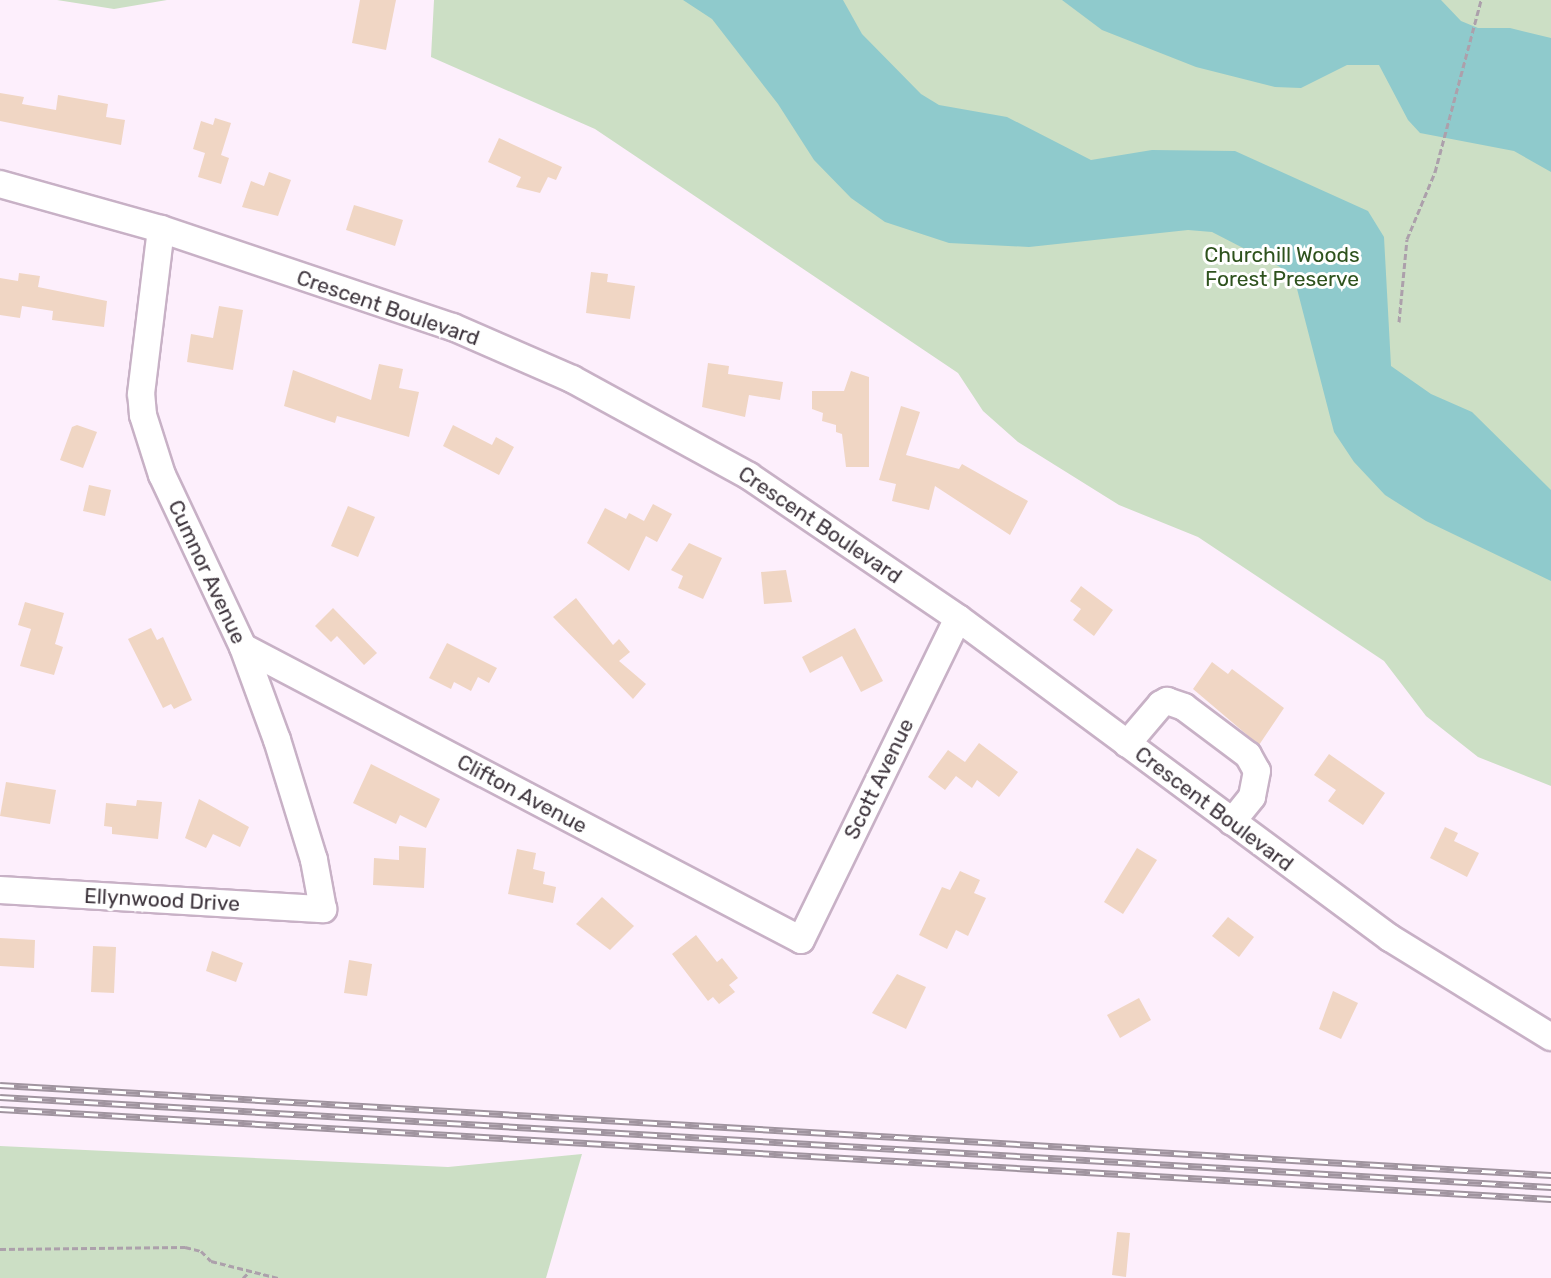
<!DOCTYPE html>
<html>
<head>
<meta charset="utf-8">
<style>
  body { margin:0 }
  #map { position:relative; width:1551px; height:1278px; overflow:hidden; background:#fdeffc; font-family:Rubik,sans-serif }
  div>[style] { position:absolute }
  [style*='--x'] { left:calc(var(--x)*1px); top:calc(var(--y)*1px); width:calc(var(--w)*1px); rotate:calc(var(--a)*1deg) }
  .green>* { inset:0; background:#ccdfc5 }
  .water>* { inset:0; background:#8fcacc }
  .building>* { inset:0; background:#f0d6c4 }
  .path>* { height:3px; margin-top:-1.5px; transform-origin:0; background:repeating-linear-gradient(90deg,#aca0ab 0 6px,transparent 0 9px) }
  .roads { filter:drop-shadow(2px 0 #c8b1c6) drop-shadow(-2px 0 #c8b1c6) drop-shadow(0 2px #c8b1c6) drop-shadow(0 -2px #c8b1c6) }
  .minor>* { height:26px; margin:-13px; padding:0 13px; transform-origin:13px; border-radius:13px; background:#fff }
  .rail>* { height:7px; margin-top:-3.5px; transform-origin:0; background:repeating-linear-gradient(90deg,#fff 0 14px,#a0949f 0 28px); box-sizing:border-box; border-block:2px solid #a0949f }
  span { translate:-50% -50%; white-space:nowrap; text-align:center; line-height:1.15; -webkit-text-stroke:6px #fff; paint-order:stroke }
  .park-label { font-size:21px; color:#2e521d }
  .street-label { font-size:21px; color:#3d343c }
</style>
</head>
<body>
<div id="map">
  <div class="green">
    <i style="clip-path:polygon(57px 0,167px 0,114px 9px)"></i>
    <i style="clip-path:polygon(434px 0,1551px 0,1551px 786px,1478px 757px,1426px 716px,1384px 661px,1198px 537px,1119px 505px,1018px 442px,983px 411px,958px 373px,595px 129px,431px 57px)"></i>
    <i style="clip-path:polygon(0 1146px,448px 1167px,582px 1154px,546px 1278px,0 1278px)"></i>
  </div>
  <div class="water">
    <i style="clip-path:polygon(683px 0,843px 0,862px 34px,921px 94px,939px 105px,1007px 117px,1091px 160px,1152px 150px,1235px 151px,1368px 211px,1384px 237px,1391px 366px,1431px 394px,1472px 412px,1551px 490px,1551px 581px,1426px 521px,1385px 495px,1354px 462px,1334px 432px,1296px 285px,1280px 267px,1212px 232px,1188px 230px,1029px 247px,949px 243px,885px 222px,851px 198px,814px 160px,778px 104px,712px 19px)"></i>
    <i style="clip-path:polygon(1062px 0,1441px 0,1461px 21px,1478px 28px,1510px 28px,1551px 38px,1551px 172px,1514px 151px,1420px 133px,1408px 120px,1379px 65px,1347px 65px,1301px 88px,1275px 87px,1196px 67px,1102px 30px)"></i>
  </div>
  <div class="building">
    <i style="clip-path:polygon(360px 0,396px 0,386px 50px,352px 43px)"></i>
    <i style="clip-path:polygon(0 93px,24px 97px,22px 104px,56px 110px,58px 95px,108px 104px,106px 117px,125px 120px,121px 145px,0 121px)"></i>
    <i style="clip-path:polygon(215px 118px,231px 123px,221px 155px,229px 158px,221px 184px,198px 177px,205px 153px,193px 149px,201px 121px,213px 125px)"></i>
    <i style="clip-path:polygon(499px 138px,562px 167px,556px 180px,548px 177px,540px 193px,516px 187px,521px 177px,488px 162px)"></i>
    <i style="clip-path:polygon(269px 172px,291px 180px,278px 216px,242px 207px,251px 181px,264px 186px)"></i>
    <i style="clip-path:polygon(354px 205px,403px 220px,395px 246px,346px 230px)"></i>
    <i style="clip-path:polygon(591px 272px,608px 274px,607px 282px,635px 286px,630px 319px,586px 313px)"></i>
    <i style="clip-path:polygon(19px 273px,40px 276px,38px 287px,107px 301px,104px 327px,52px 320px,53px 311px,22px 306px,20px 318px,0 315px,0 278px,18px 281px)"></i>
    <i style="clip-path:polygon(219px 306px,243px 310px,233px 370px,187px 362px,191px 334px,213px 338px)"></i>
    <i style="clip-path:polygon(708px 363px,729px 366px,728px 374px,783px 382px,780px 400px,749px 395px,745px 417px,702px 407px)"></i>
    <i style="clip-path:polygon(379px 364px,403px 369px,399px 388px,419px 392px,409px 437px,337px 416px,335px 423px,284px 406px,293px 370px,371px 400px)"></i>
    <i style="clip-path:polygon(851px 371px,869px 377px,869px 467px,846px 467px,842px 434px,836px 432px,836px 425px,822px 421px,823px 413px,812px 409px,812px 391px,844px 391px)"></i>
    <i style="clip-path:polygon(901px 406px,920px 412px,906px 455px,959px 469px,962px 464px,1028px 501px,1010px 535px,935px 486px,929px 510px,892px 501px,896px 484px,879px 480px)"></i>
    <i style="clip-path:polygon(77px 425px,97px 432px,83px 468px,60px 460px,72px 427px)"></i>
    <i style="clip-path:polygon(453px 425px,492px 445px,496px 437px,514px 447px,499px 475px,443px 446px)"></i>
    <i style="clip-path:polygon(89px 485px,111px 490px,105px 516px,83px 511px)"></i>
    <i style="clip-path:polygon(653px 504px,672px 514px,657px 542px,646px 536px,629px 571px,587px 543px,605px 508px,626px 519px,629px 513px,644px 521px)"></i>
    <i style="clip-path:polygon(348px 506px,375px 517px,358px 557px,331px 546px)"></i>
    <i style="clip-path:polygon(689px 543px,722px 558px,703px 599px,678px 588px,683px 576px,671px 570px)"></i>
    <i style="clip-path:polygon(786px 570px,792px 602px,764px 604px,761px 572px)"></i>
    <i style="clip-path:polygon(1081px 586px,1113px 610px,1094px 636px,1073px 620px,1081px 609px,1070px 601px)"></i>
    <i style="clip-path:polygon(576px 598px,613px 645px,619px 639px,630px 652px,619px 661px,646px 684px,633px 699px,553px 617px)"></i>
    <i style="clip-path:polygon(25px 602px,64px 613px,55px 644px,63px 647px,54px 675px,20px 666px,31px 629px,18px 625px)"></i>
    <i style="clip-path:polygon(333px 608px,377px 653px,364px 665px,337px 636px,331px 642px,315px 626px)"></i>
    <i style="clip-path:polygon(151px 628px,157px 640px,163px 637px,192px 700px,174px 709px,171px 704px,163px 708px,128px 639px)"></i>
    <i style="clip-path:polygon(855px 628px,883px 681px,861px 692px,842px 656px,810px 673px,802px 657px)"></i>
    <i style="clip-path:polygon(447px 643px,497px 668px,489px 683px,478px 677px,471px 691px,454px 682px,451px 689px,429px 678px)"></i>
    <i style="clip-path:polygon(1212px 662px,1228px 674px,1232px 669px,1284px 708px,1259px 745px,1193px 689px)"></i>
    <i style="clip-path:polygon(979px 743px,1018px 772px,999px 797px,977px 780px,972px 788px,956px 776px,945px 790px,928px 777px,948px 750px,965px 762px)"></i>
    <i style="clip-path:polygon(1329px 754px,1385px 793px,1363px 825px,1328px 801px,1336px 790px,1314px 775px)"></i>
    <i style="clip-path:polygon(371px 764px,440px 799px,426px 828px,400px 815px,396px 824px,353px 803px)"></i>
    <i style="clip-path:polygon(6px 782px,56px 790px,50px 824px,0 816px)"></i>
    <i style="clip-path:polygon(199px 799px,249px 827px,240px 847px,213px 834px,206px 848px,185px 838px)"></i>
    <i style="clip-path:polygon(137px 800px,162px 802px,158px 839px,112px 834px,112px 827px,104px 826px,106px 803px,136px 806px)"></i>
    <i style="clip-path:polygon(1445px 827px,1458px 833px,1454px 841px,1479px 853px,1467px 877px,1430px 858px)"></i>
    <i style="clip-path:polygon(399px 846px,426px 848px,424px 888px,373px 885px,374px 858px,399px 860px)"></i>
    <i style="clip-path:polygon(1137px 848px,1157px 860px,1123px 914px,1104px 902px)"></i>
    <i style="clip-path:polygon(517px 849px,536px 853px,533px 869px,545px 872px,543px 884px,556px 887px,553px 903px,508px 894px)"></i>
    <i style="clip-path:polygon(960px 871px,980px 880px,974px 893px,986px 898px,968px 936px,956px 930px,947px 949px,919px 935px,942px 887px,950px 890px)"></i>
    <i style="clip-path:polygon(602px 897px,634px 926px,610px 950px,576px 924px)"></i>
    <i style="clip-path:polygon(1228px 917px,1254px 937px,1239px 957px,1212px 936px)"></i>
    <i style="clip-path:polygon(696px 935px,717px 962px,722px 958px,738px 978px,729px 985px,735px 992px,719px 1004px,713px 997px,708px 1001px,672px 954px)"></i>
    <i style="clip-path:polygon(0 938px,35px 940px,34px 968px,0 966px)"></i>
    <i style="clip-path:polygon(93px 946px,116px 947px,114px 993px,91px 992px)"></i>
    <i style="clip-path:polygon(212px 951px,243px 963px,236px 982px,206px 971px)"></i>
    <i style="clip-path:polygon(349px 960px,372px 964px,367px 996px,344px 993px)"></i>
    <i style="clip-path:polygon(897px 974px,926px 987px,906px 1029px,872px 1013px)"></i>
    <i style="clip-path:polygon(1333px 991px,1358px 1003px,1341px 1039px,1319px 1029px)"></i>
    <i style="clip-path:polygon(1139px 998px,1151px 1020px,1120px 1038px,1107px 1015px)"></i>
    <i style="clip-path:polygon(1117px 1232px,1130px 1233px,1126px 1277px,1112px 1275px)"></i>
  </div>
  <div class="path">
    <i style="--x:1399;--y:322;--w:83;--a:-84.5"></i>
    <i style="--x:1407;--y:239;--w:73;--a:-67.3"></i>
    <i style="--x:1435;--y:172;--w:178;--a:-75"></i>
    <i style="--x:0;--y:1249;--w:185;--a:-0.6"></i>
    <i style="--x:185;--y:1247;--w:16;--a:14"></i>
    <i style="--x:201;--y:1251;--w:14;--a:45"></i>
    <i style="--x:211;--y:1261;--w:69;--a:14.2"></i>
    <i style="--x:243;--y:1278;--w:10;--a:-45"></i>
  </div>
  <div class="roads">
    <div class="minor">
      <i style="--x:0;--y:184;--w:167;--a:15.6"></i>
      <i style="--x:161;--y:229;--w:308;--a:18.6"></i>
      <i style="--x:453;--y:327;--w:130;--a:23.6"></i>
      <i style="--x:572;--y:379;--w:202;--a:28.7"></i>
      <i style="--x:749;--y:476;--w:253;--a:34.2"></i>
      <i style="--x:958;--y:618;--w:538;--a:36.53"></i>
      <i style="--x:1390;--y:938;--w:189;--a:31.6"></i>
      <i style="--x:243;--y:647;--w:630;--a:27.7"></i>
      <i style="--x:801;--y:940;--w:358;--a:-64"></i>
      <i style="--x:1127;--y:744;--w:52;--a:-49.6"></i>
      <i style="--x:1161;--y:704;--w:7;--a:-27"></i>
      <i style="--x:1167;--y:701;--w:18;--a:19"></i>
      <i style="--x:1184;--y:707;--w:80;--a:36.9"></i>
      <i style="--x:1248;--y:755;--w:18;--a:61"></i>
      <i style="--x:1257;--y:771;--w:26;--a:101"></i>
      <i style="--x:1252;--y:797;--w:32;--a:129"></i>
      <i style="--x:0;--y:890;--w:324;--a:3.4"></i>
      <i style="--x:323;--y:909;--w:50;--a:-100.4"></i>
      <i style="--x:314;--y:860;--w:126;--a:-107.1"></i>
      <i style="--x:277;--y:740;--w:99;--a:-110.1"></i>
      <i style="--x:243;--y:647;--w:190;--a:-115.2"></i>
      <i style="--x:162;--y:475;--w:63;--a:-107.6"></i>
      <i style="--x:143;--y:415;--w:21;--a:-95"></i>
      <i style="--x:141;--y:394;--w:166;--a:-83.1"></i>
    </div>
  </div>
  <div class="rail">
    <i style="--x:0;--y:1085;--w:1554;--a:3.32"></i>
    <i style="--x:0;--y:1097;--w:1554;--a:3.32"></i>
    <i style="--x:0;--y:1109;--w:1554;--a:3.32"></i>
  </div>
  <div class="park-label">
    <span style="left:1282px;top:267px">Churchill Woods<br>Forest Preserve</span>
  </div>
  <div class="street-label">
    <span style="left:388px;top:308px;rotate:19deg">Crescent Boulevard</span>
    <span style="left:820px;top:525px;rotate:34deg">Crescent Boulevard</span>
    <span style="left:207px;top:572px;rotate:65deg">Cumnor Avenue</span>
    <span style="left:879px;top:779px;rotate:-64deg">Scott Avenue</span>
    <span style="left:522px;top:794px;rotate:28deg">Clifton Avenue</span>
    <span style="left:1214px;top:809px;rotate:37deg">Crescent Boulevard</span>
    <span style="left:162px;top:900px;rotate:3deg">Ellynwood Drive</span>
  </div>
</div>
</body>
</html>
